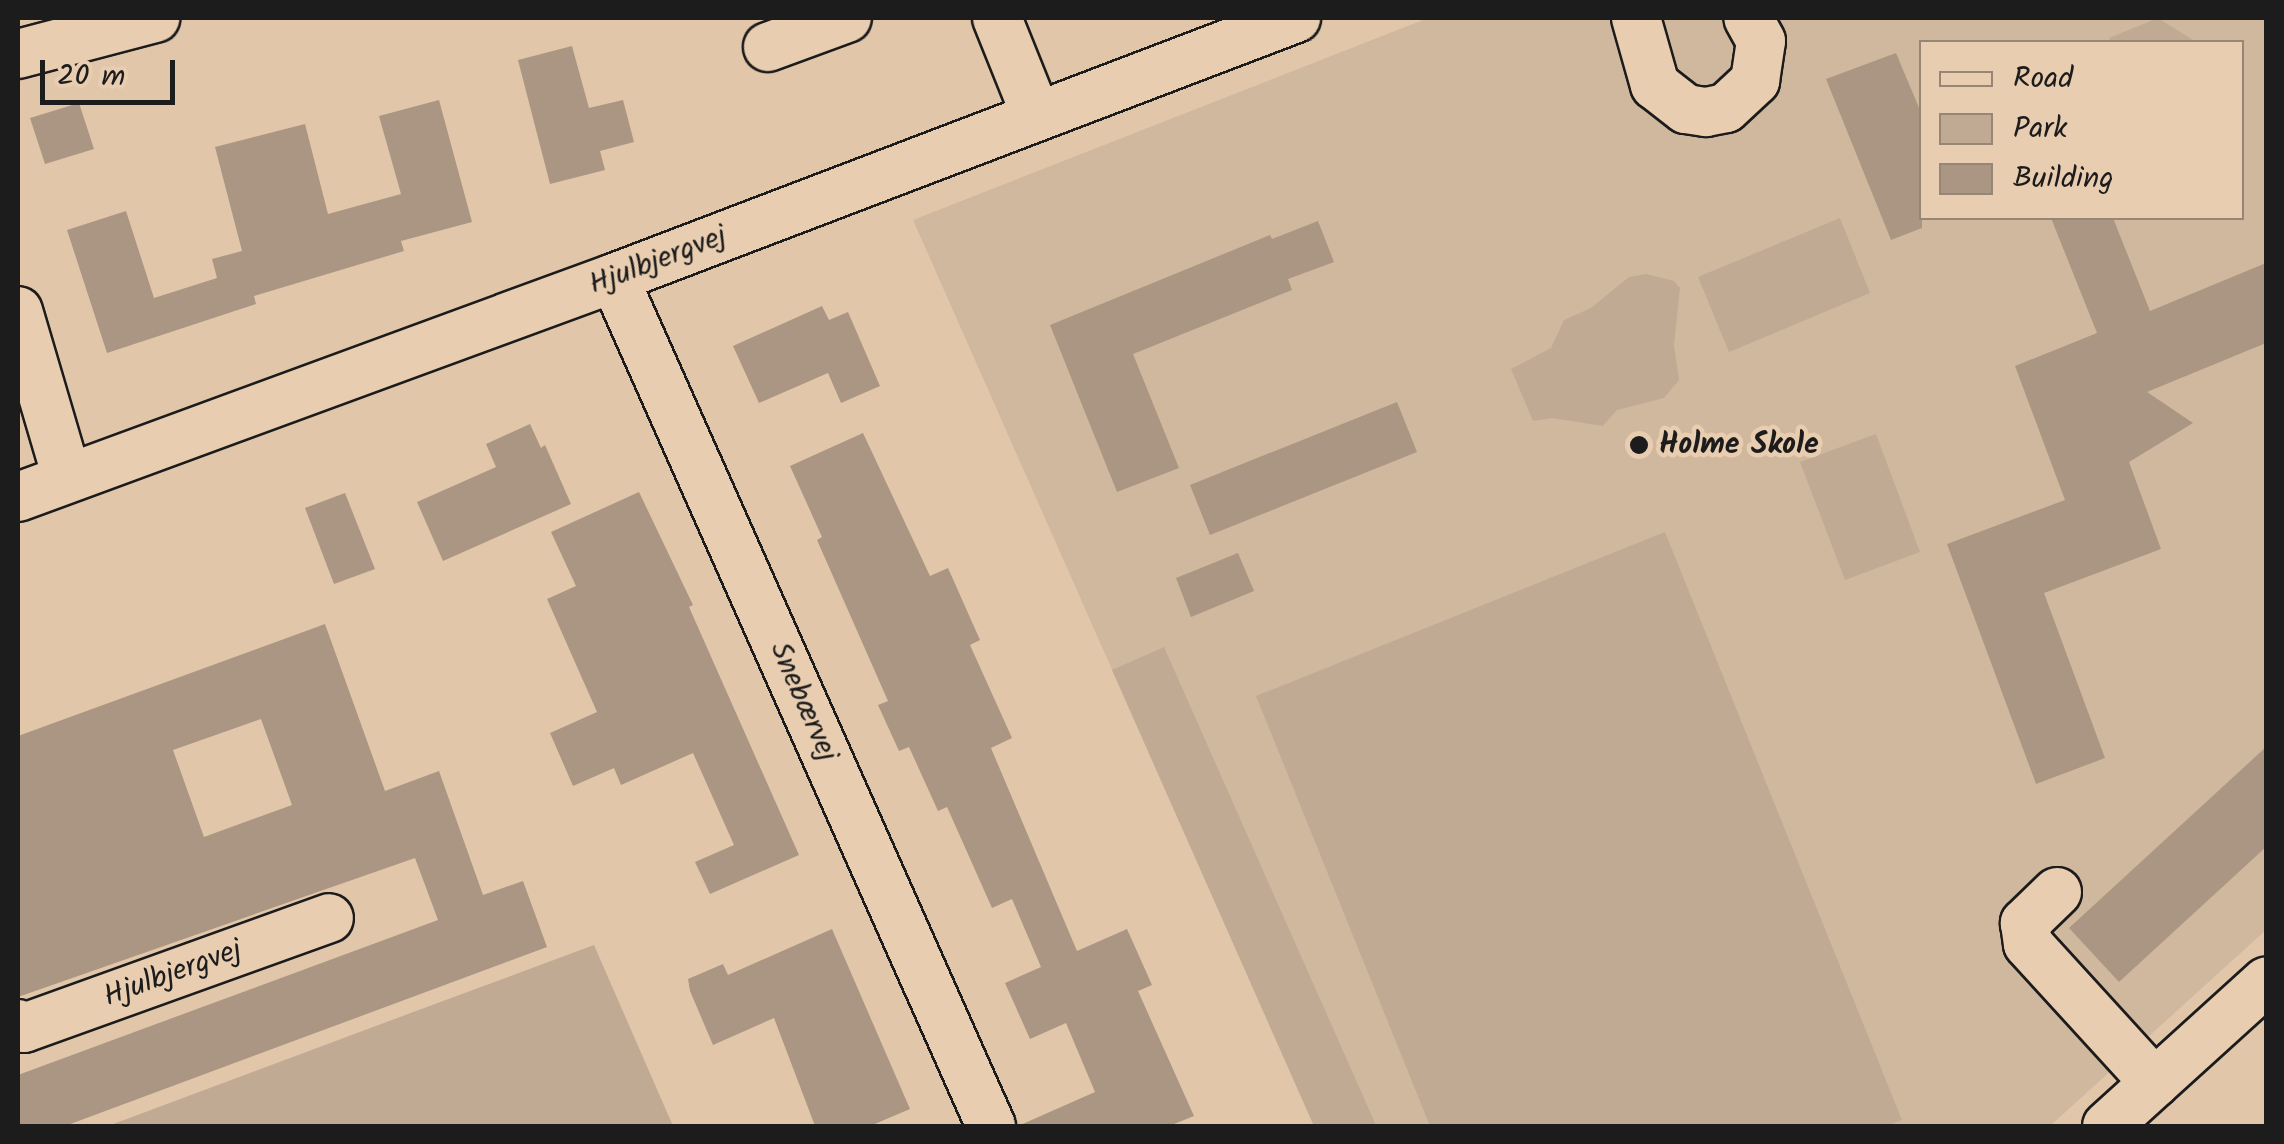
<!DOCTYPE html>
<html>
<head>
<meta charset="utf-8">
<style>
  body { margin:0 }
  #map { position:relative; width:2284px; height:1144px; overflow:hidden; background:#e1c6aa; font-family:Kalam,sans-serif }
  div>[style] { position:absolute }
  [style*='--x'] { left:calc(var(--x)*1px); top:calc(var(--y)*1px); width:calc(var(--w)*1px); rotate:calc(var(--a)*1deg) }
  .built>* { inset:0; background:#d0b89e }
  .green>* { inset:0; background:#c0aa93 }
  .building>* { inset:0; background:#aa9682 }
  .roads { filter:drop-shadow(2px 0 #1c1c1c) drop-shadow(-2px 0 #1c1c1c) drop-shadow(0 2px #1c1c1c) drop-shadow(0 -2px #1c1c1c) }
  .minor>* { height:48px; margin:-24px; padding:0 24px; transform-origin:24px; border-radius:24px; background:#e9cdb0 }
  .dots>* { width:28px; height:28px; translate:-50% -50%; box-sizing:border-box; border:5px solid #e9cdb0; border-radius:50% }
  span { translate:-50% -50%; white-space:nowrap; text-align:center; line-height:1.15; -webkit-text-stroke:9px #e9cdb0; paint-order:stroke }
  .street-label { font-size:30px; color:#1c1c1c }
  .poi-label { font-size:30px; color:#1c1c1c; font-weight:700 }
  .left { translate:0 -50%; text-align:left }
  .frame { position:absolute; inset:0; border:20px solid #1c1c1c; pointer-events:none }
  .legend { position:absolute; left:1919px; top:40px; width:325px; height:180px; box-sizing:border-box; background:#e9cdb0; border:2px solid #978675; margin:0; padding:12px 18px; list-style:none; font-size:30px; color:#1c1c1c }
  .legend li { display:flex; align-items:center; gap:20px; height:50px }
  .legend b { width:50px; border:2px solid #978675 }
  .scale { position:absolute; left:40px; top:60px; width:135px; height:45px; box-sizing:border-box; border:5px solid #1c1c1c; border-top:0; padding-left:12px; font-size:30px; line-height:35px; white-space:nowrap; color:#1c1c1c; -webkit-text-stroke:8px #e9cdb0; paint-order:stroke }
</style>
</head>
<body>
<div id="map">
  <div class="built">
    <i style="clip-path:polygon(evenodd,1428px 18px,2266px 18px,2266px 930px,2050px 1126px,1314px 1126px,913px 220px,1428px 18px,1922px 42px,2242px 42px,2242px 218px,1922px 218px,1922px 42px)"></i>
  </div>
  <div class="green">
    <i style="clip-path:polygon(2158px 18px,2196px 42px,2111px 42px,2109px 38px)"></i>
    <i style="clip-path:polygon(1840px 218px,1870px 293px,1729px 352px,1698px 277px)"></i>
    <i style="clip-path:polygon(1646px 274px,1674px 281px,1680px 288px,1674px 345px,1679px 380px,1664px 398px,1617px 410px,1603px 426px,1552px 418px,1533px 421px,1511px 369px,1551px 348px,1564px 320px,1591px 308px,1629px 277px)"></i>
    <i style="clip-path:polygon(1876px 434px,1920px 552px,1845px 580px,1800px 462px)"></i>
    <i style="clip-path:polygon(1665px 532px,1902px 1120px,1887px 1126px,1430px 1126px,1256px 696px)"></i>
    <i style="clip-path:polygon(1164px 647px,1375px 1123px,1376px 1126px,1314px 1126px,1112px 670px)"></i>
    <i style="clip-path:polygon(594px 945px,673px 1126px,108px 1126px,416px 1011px)"></i>
  </div>
  <div class="building">
    <i style="clip-path:polygon(572px 46px,589px 108px,623px 100px,634px 142px,600px 151px,605px 170px,550px 184px,518px 60px)"></i>
    <i style="clip-path:polygon(1896px 53px,1922px 115px,1922px 228px,1891px 240px,1826px 79px)"></i>
    <i style="clip-path:polygon(439px 100px,472px 222px,401px 241px,404px 251px,254px 296px,256px 304px,107px 353px,67px 230px,126px 211px,154px 298px,217px 278px,212px 259px,242px 251px,215px 147px,305px 124px,328px 214px,401px 194px,379px 116px)"></i>
    <i style="clip-path:polygon(79px 103px,94px 149px,45px 164px,30px 118px)"></i>
    <i style="clip-path:polygon(2051px 218px,2113px 218px,2150px 311px,2266px 263px,2266px 343px,2147px 392px,2193px 423px,2129px 462px,2161px 549px,2044px 593px,2105px 758px,2036px 784px,1947px 544px,2065px 500px,2015px 366px,2097px 333px)"></i>
    <i style="clip-path:polygon(1318px 221px,1334px 262px,1288px 279px,1292px 290px,1133px 354px,1179px 468px,1117px 492px,1050px 325px,1270px 235px,1272px 239px)"></i>
    <i style="clip-path:polygon(822px 306px,829px 320px,848px 312px,880px 386px,841px 403px,828px 373px,759px 403px,733px 346px)"></i>
    <i style="clip-path:polygon(1397px 402px,1417px 452px,1210px 535px,1190px 485px)"></i>
    <i style="clip-path:polygon(530px 424px,541px 448px,545px 445px,571px 504px,443px 561px,417px 502px,496px 467px,486px 444px)"></i>
    <i style="clip-path:polygon(863px 433px,930px 576px,948px 568px,980px 640px,970px 645px,1012px 738px,991px 748px,1077px 951px,1127px 929px,1152px 985px,1138px 991px,1194px 1116px,1169px 1126px,1018px 1126px,1095px 1092px,1066px 1023px,1030px 1039px,1005px 983px,1041px 967px,1012px 899px,992px 908px,947px 807px,938px 811px,909px 747px,899px 751px,878px 705px,888px 701px,817px 540px,822px 537px,790px 466px)"></i>
    <i style="clip-path:polygon(639px 492px,693px 605px,689px 607px,799px 855px,710px 894px,695px 862px,734px 845px,693px 753px,621px 785px,614px 768px,573px 786px,550px 733px,597px 712px,547px 599px,576px 586px,551px 532px)"></i>
    <i style="clip-path:polygon(345px 493px,375px 569px,334px 584px,305px 508px)"></i>
    <i style="clip-path:polygon(1238px 553px,1254px 591px,1191px 617px,1176px 578px)"></i>
    <i style="clip-path:polygon(evenodd,325px 624px,385px 791px,439px 771px,483px 895px,523px 881px,547px 947px,65px 1126px,18px 1126px,18px 1075px,438px 920px,415px 858px,18px 997px,18px 736px,325px 624px,261px 719px,292px 805px,204px 837px,173px 750px,261px 719px)"></i>
    <i style="clip-path:polygon(2266px 747px,2266px 847px,2119px 982px,2069px 928px)"></i>
    <i style="clip-path:polygon(832px 929px,910px 1109px,870px 1126px,815px 1126px,774px 1018px,713px 1045px,690px 991px,688px 979px,723px 964px,728px 975px)"></i>
  </div>
  <div class="roads">
    <div class="minor">
      <i style="--x:997;--y:18;--w:105;--a:68.1"></i>
      <i style="--x:1636;--y:18;--w:70;--a:74.2"></i>
      <i style="--x:1655;--y:85;--w:39;--a:38"></i>
      <i style="--x:1686;--y:109;--w:20;--a:9"></i>
      <i style="--x:1706;--y:112;--w:20;--a:-11"></i>
      <i style="--x:1726;--y:108;--w:40;--a:-43"></i>
      <i style="--x:1755;--y:81;--w:40;--a:-81.5"></i>
      <i style="--x:1761;--y:41;--w:26;--a:-119"></i>
      <i style="--x:768;--y:47;--w:84;--a:-20.2"></i>
      <i style="--x:18;--y:54;--w:142;--a:-14.7"></i>
      <i style="--x:614;--y:278;--w:928;--a:66.03"></i>
      <i style="--x:18;--y:311;--w:173;--a:73.6"></i>
      <i style="--x:18;--y:497;--w:635;--a:-20.18"></i>
      <i style="--x:614;--y:278;--w:730;--a:-20.87"></i>
      <i style="--x:2057;--y:892;--w:45;--a:135.9"></i>
      <i style="--x:2025;--y:923;--w:21;--a:82"></i>
      <i style="--x:2028;--y:944;--w:188;--a:47.6"></i>
      <i style="--x:18;--y:1024;--w:7;--a:34"></i>
      <i style="--x:24;--y:1028;--w:324;--a:-19.8"></i>
      <i style="--x:2107;--y:1126;--w:215;--a:-42.2"></i>
    </div>
  </div>
  <div class="dots">
    <i style="left:1639px;top:445px;background:#1c1c1c"></i>
  </div>
  <div class="street-label">
    <span style="left:658px;top:261px;rotate:-21deg">Hjulbjergvej</span>
    <span style="left:803px;top:702px;rotate:66deg">Snebærvej</span>
    <span style="left:173px;top:974px;rotate:-20deg">Hjulbjergvej</span>
  </div>
  <div class="poi-label">
    <span class="left" style="left:1659px;top:445px">Holme Skole</span>
  </div>
  <div class="frame"></div>
  <ul class="legend">
  <li><b style="height:12px;background:#e9cdb0"></b>Road</li>
  <li><b style="height:28px;background:#c0aa93"></b>Park</li>
  <li><b style="height:28px;background:#aa9682"></b>Building</li>
  </ul>
  <div class="scale">20 m</div>
</div>
</body>
</html>
